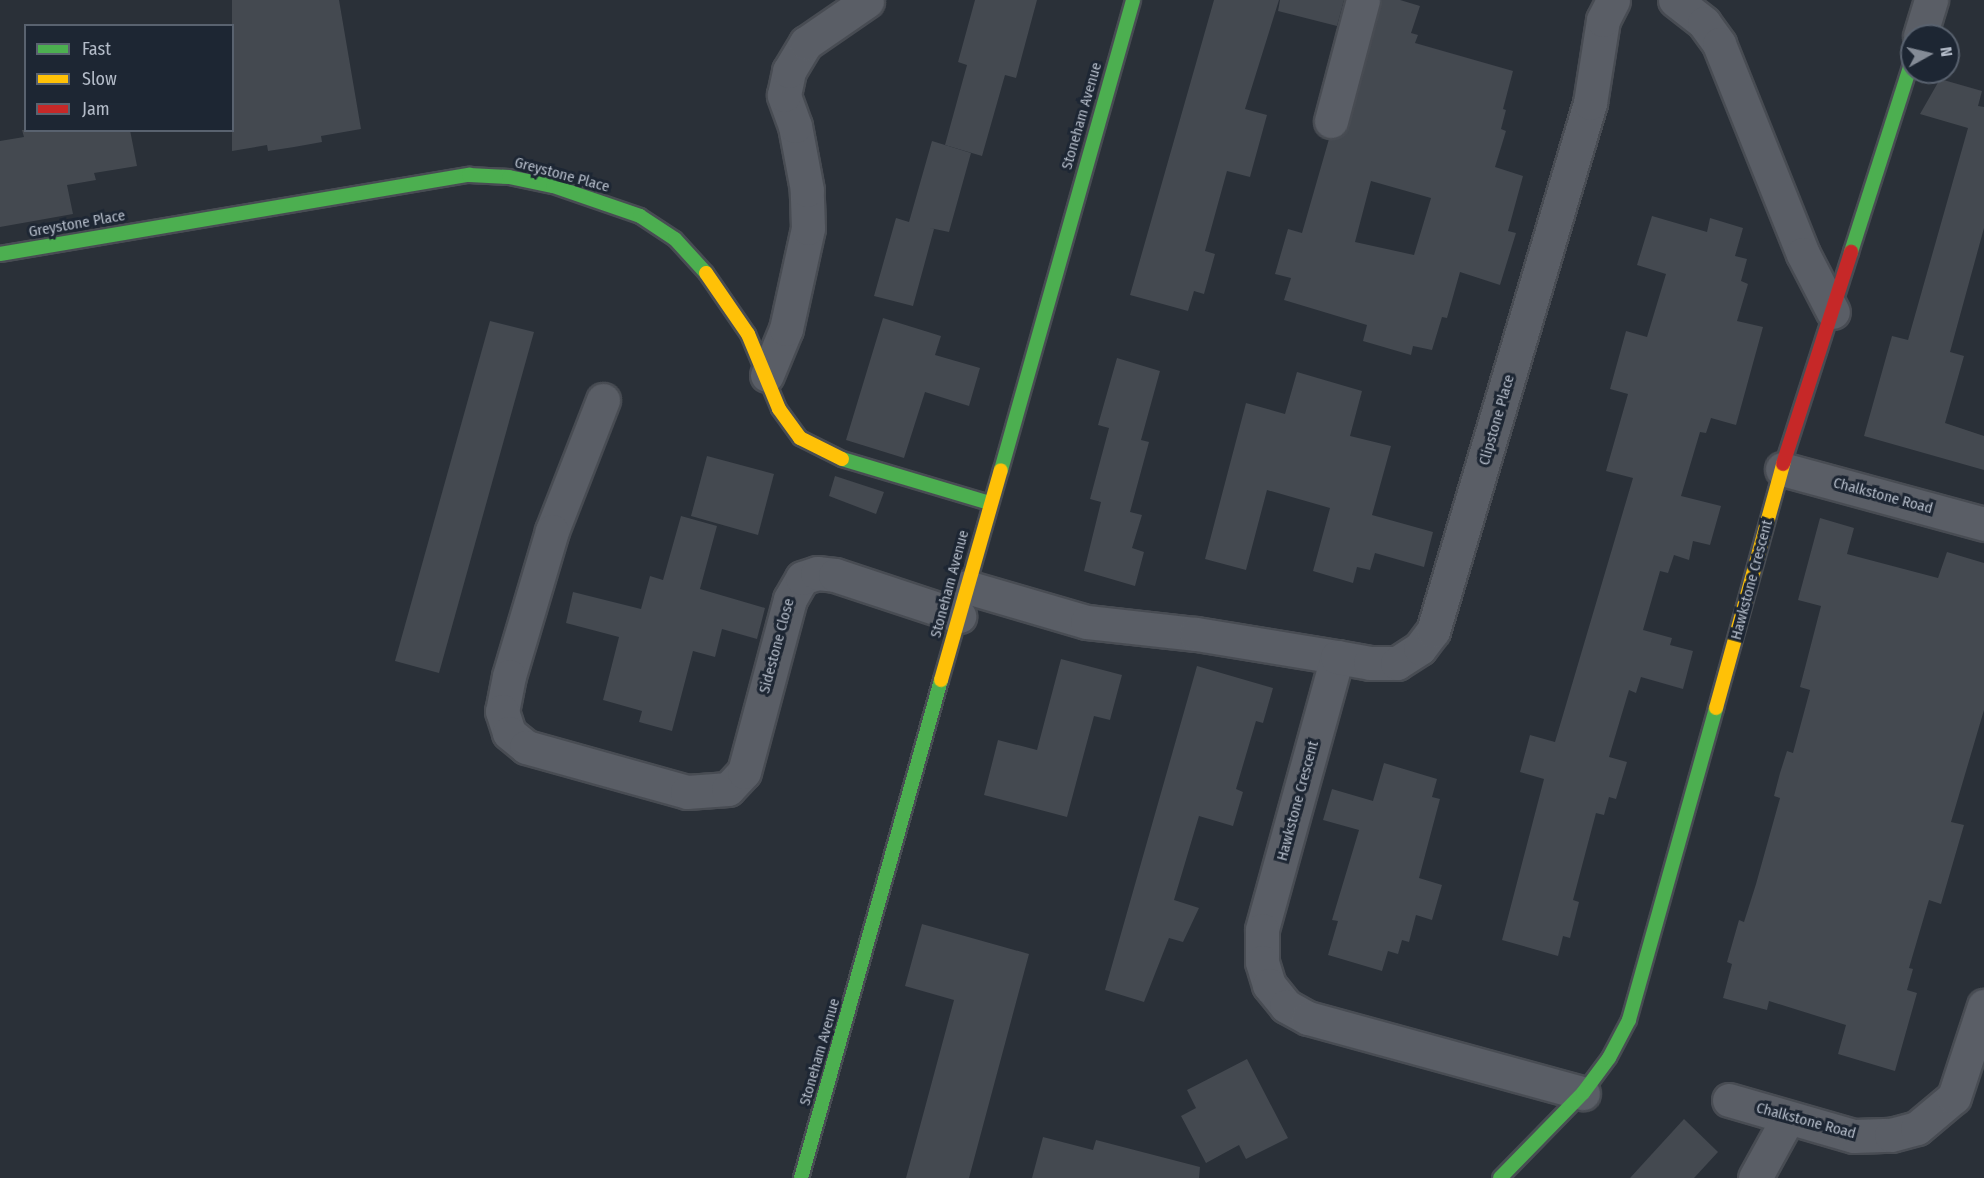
<!DOCTYPE html>
<html>
<head>
<meta charset="utf-8">
<style>
  body { margin:0 }
  #map { position:relative; width:1984px; height:1178px; overflow:hidden; background:#2a3038; font-family:"Fira Sans Condensed",sans-serif }
  div>[style] { position:absolute }
  [style*='--x'] { left:calc(var(--x)*1px); top:calc(var(--y)*1px); width:calc(var(--w)*1px); rotate:calc(var(--a)*1deg) }
  .building>* { inset:0; background:#444950 }
  .roads { filter:drop-shadow(2px 0 #484c53) drop-shadow(-2px 0 #484c53) drop-shadow(0 2px #484c53) drop-shadow(0 -2px #484c53) }
  .street>* { height:33px; margin:-16.5px; padding:0 16.5px; transform-origin:16.5px; border-radius:16.5px; background:#5a5e66 }
  .fast>* { height:14px; margin:-7px; padding:0 7px; transform-origin:7px; border-radius:7px; background:#4caf50 }
  .slow>* { height:14px; margin:-7px; padding:0 7px; transform-origin:7px; border-radius:7px; background:#ffc107 }
  .jam>* { height:14px; margin:-7px; padding:0 7px; transform-origin:7px; border-radius:7px; background:#c62828 }
  span { translate:-50% -50%; white-space:nowrap; text-align:center; line-height:1.15; -webkit-text-stroke:6px #1d2633; paint-order:stroke }
  .street-label { font-size:15px; color:#b4bcc9 }
  .legend { position:absolute; left:24px; top:24px; width:210px; height:108px; box-sizing:border-box; background:#1d2633; border:2px solid #59626f; margin:0; padding:8px 10px; list-style:none; font-size:18px; color:#b4bcc9 }
  .legend li { display:flex; align-items:center; gap:12px; height:30px }
  .legend b { width:30px; border:2px solid #59626f }
  .north { position:absolute; left:1900px; top:24px; width:60px; height:60px; box-sizing:border-box; background:#1d2633; border:2px solid #59626f; border-radius:50%; rotate:82deg; font-size:16px; font-weight:700; line-height:24px; text-align:center; color:#b4bcc9 }
  .north::after { content:''; display:block; margin:auto; width:21px; height:27px; background:#848b96; clip-path:polygon(50% 0,100% 100%,50% 72%,0 100%) }
</style>
</head>
<body>
<div id="map">
  <div class="building">
    <i style="clip-path:polygon(232px 0,339px 0,361px 129px,321px 136px,322px 142px,294px 147px,268px 151px,267px 145px,232px 151px)"></i>
    <i style="clip-path:polygon(975px 0,1037px 0,1016px 78px,1005px 75px,982px 156px,945px 145px,967px 65px,958px 62px)"></i>
    <i style="clip-path:polygon(1214px 0,1279px 0,1245px 109px,1267px 115px,1250px 177px,1227px 171px,1205px 251px,1215px 254px,1204px 294px,1194px 291px,1188px 311px,1130px 295px)"></i>
    <i style="clip-path:polygon(1280px 0,1344px 0,1337px 26px,1278px 11px)"></i>
    <i style="clip-path:polygon(evenodd,1381px 0,1400px 0,1420px 6px,1411px 33px,1418px 35px,1415px 43px,1513px 71px,1503px 109px,1506px 110px,1501px 129px,1506px 131px,1495px 167px,1523px 176px,1508px 231px,1516px 233px,1500px 285px,1460px 272px,1447px 318px,1442px 317px,1432px 350px,1413px 346px,1411px 355px,1363px 341px,1367px 325px,1284px 300px,1291px 278px,1275px 274px,1288px 229px,1302px 233px,1329px 139px,1344px 135px,1349px 126px,1381px 0,1371px 181px,1431px 198px,1414px 255px,1355px 242px,1371px 181px)"></i>
    <i style="clip-path:polygon(1940px 79px,1982px 91px,1978px 106px,1984px 107px,1984px 228px,1950px 352px,1964px 356px,1945px 423px,1984px 436px,1984px 470px,1864px 436px,1892px 336px,1908px 340px,1968px 128px,1920px 114px)"></i>
    <i style="clip-path:polygon(22px 130px,130px 130px,137px 166px,94px 173px,96px 180px,67px 185px,73px 214px,0 227px,0 141px,24px 137px)"></i>
    <i style="clip-path:polygon(932px 141px,971px 153px,949px 232px,930px 228px,934px 229px,913px 306px,874px 296px,896px 218px,909px 222px)"></i>
    <i style="clip-path:polygon(1652px 216px,1707px 232px,1710px 218px,1743px 228px,1735px 256px,1747px 259px,1741px 281px,1748px 284px,1737px 321px,1763px 327px,1736px 425px,1711px 418px,1706px 433px,1700px 432px,1681px 496px,1721px 506px,1710px 545px,1693px 541px,1689px 560px,1674px 555px,1668px 573px,1660px 571px,1643px 630px,1672px 638px,1670px 645px,1693px 651px,1683px 689px,1641px 677px,1636px 693px,1629px 690px,1609px 757px,1627px 762px,1616px 799px,1609px 797px,1604px 815px,1596px 813px,1573px 900px,1579px 902px,1570px 938px,1563px 936px,1558px 956px,1502px 940px,1544px 779px,1520px 772px,1530px 735px,1555px 742px,1633px 478px,1606px 471px,1628px 394px,1610px 389px,1626px 331px,1647px 337px,1666px 274px,1637px 265px)"></i>
    <i style="clip-path:polygon(883px 318px,941px 336px,935px 355px,980px 368px,969px 406px,925px 392px,904px 458px,846px 440px)"></i>
    <i style="clip-path:polygon(490px 321px,534px 332px,439px 673px,395px 661px)"></i>
    <i style="clip-path:polygon(1117px 358px,1160px 371px,1141px 440px,1149px 442px,1130px 512px,1142px 515px,1132px 548px,1144px 552px,1135px 586px,1084px 571px,1101px 502px,1090px 499px,1109px 428px,1098px 425px)"></i>
    <i style="clip-path:polygon(1297px 372px,1362px 391px,1350px 436px,1391px 446px,1372px 515px,1433px 532px,1424px 567px,1375px 553px,1370px 570px,1357px 567px,1353px 583px,1313px 571px,1330px 508px,1267px 490px,1246px 570px,1205px 559px,1246px 403px,1285px 414px)"></i>
    <i style="clip-path:polygon(707px 456px,774px 474px,758px 535px,691px 516px)"></i>
    <i style="clip-path:polygon(835px 476px,884px 492px,876px 514px,829px 496px)"></i>
    <i style="clip-path:polygon(681px 516px,717px 526px,700px 589px,765px 608px,757px 639px,722px 629px,715px 657px,693px 651px,672px 731px,639px 722px,642px 711px,603px 700px,619px 637px,566px 623px,573px 592px,641px 609px,650px 576px,663px 580px)"></i>
    <i style="clip-path:polygon(1820px 518px,1854px 528px,1847px 554px,1938px 578px,1947px 552px,1984px 563px,1984px 710px,1951px 822px,1964px 825px,1941px 904px,1929px 900px,1909px 968px,1913px 969px,1907px 990px,1917px 993px,1895px 1071px,1838px 1054px,1846px 1025px,1769px 1001px,1767px 1010px,1723px 998px,1732px 964px,1727px 962px,1739px 920px,1744px 922px,1756px 884px,1780px 798px,1774px 796px,1780px 773px,1787px 751px,1793px 753px,1810px 690px,1800px 687px,1821px 606px,1798px 600px)"></i>
    <i style="clip-path:polygon(1061px 659px,1122px 675px,1110px 720px,1094px 716px,1067px 817px,984px 795px,998px 740px,1037px 750px)"></i>
    <i style="clip-path:polygon(1197px 666px,1273px 688px,1263px 723px,1256px 721px,1236px 789px,1243px 792px,1233px 826px,1199px 816px,1174px 900px,1199px 908px,1183px 942px,1169px 938px,1144px 1002px,1105px 990px)"></i>
    <i style="clip-path:polygon(1384px 763px,1437px 779px,1432px 797px,1440px 799px,1419px 878px,1442px 885px,1432px 920px,1416px 915px,1409px 942px,1402px 940px,1398px 954px,1388px 951px,1382px 971px,1328px 955px,1338px 921px,1332px 920px,1359px 830px,1323px 820px,1332px 789px,1373px 801px)"></i>
    <i style="clip-path:polygon(922px 924px,1029px 954px,969px 1178px,906px 1178px,954px 1000px,905px 986px)"></i>
    <i style="clip-path:polygon(1247px 1059px,1288px 1138px,1246px 1159px,1239px 1145px,1206px 1163px,1181px 1116px,1196px 1108px,1187px 1090px)"></i>
    <i style="clip-path:polygon(1684px 1119px,1718px 1152px,1694px 1178px,1630px 1178px)"></i>
    <i style="clip-path:polygon(1043px 1137px,1093px 1150px,1096px 1140px,1200px 1167px,1199px 1178px,1032px 1178px)"></i>
  </div>
  <div class="roads">
    <div class="street">
      <i style="--x:1675;--y:0;--w:37;--a:38"></i>
      <i style="--x:1704;--y:23;--w:26;--a:54"></i>
      <i style="--x:1719;--y:44;--w:226;--a:68.2"></i>
      <i style="--x:1803;--y:254;--w:65;--a:62.7"></i>
      <i style="--x:1920;--y:36;--w:38;--a:-73"></i>
      <i style="--x:1331;--y:121;--w:125;--a:-75.2"></i>
      <i style="--x:767;--y:375;--w:50;--a:-67.6"></i>
      <i style="--x:786;--y:329;--w:103;--a:-77.7"></i>
      <i style="--x:808;--y:228;--w:38;--a:-92"></i>
      <i style="--x:807;--y:190;--w:65;--a:-100.6"></i>
      <i style="--x:795;--y:126;--w:33;--a:-110"></i>
      <i style="--x:784;--y:95;--w:25;--a:-78"></i>
      <i style="--x:789;--y:71;--w:33;--a:-59"></i>
      <i style="--x:806;--y:43;--w:74;--a:-34.5"></i>
      <i style="--x:603;--y:400;--w:141;--a:111.3"></i>
      <i style="--x:552;--y:531;--w:151;--a:106.5"></i>
      <i style="--x:509;--y:676;--w:36;--a:101"></i>
      <i style="--x:502;--y:711;--w:23;--a:72"></i>
      <i style="--x:509;--y:733;--w:22;--a:39"></i>
      <i style="--x:526;--y:747;--w:167;--a:15.6"></i>
      <i style="--x:687;--y:792;--w:41;--a:-4.2"></i>
      <i style="--x:728;--y:789;--w:23;--a:-47"></i>
      <i style="--x:744;--y:772;--w:179;--a:-75.1"></i>
      <i style="--x:790;--y:599;--w:24;--a:-60"></i>
      <i style="--x:802;--y:578;--w:16;--a:-18"></i>
      <i style="--x:817;--y:573;--w:18;--a:6"></i>
      <i style="--x:835;--y:575;--w:131;--a:18.3"></i>
      <i style="--x:1782;--y:469;--w:209;--a:15.2"></i>
      <i style="--x:967;--y:587;--w:125;--a:16.3"></i>
      <i style="--x:1087;--y:622;--w:110;--a:6.3"></i>
      <i style="--x:1196;--y:634;--w:143;--a:9.3"></i>
      <i style="--x:1337;--y:657;--w:283;--a:105.4"></i>
      <i style="--x:1262;--y:930;--w:32;--a:90"></i>
      <i style="--x:1262;--y:962;--w:24;--a:73"></i>
      <i style="--x:1269;--y:985;--w:27;--a:51"></i>
      <i style="--x:1286;--y:1006;--w:25;--a:29"></i>
      <i style="--x:1308;--y:1018;--w:285;--a:15.3"></i>
      <i style="--x:1337;--y:657;--w:34;--a:10"></i>
      <i style="--x:1370;--y:663;--w:27;--a:0"></i>
      <i style="--x:1397;--y:663;--w:27;--a:-33"></i>
      <i style="--x:1420;--y:648;--w:21;--a:-53"></i>
      <i style="--x:1433;--y:631;--w:551;--a:-73.44"></i>
      <i style="--x:1590;--y:103;--w:84;--a:-81.1"></i>
      <i style="--x:1603;--y:20;--w:22;--a:-63"></i>
      <i style="--x:1729;--y:1100;--w:130;--a:16.1"></i>
      <i style="--x:1854;--y:1136;--w:37;--a:-2"></i>
      <i style="--x:1891;--y:1135;--w:27;--a:-15"></i>
      <i style="--x:1917;--y:1128;--w:48;--a:-40"></i>
      <i style="--x:1954;--y:1097;--w:96;--a:-71.8"></i>
      <i style="--x:1755;--y:1178;--w:68;--a:-61.2"></i>
    </div>
    <div class="fast">
      <i style="--x:1851;--y:252;--w:201;--a:-72.3"></i>
      <i style="--x:0;--y:254;--w:476;--a:-9.6"></i>
      <i style="--x:469;--y:175;--w:40;--a:2.9"></i>
      <i style="--x:509;--y:177;--w:45;--a:11.6"></i>
      <i style="--x:553;--y:186;--w:92;--a:19"></i>
      <i style="--x:640;--y:216;--w:42;--a:33.3"></i>
      <i style="--x:675;--y:239;--w:46;--a:47.6"></i>
      <i style="--x:842;--y:459;--w:154;--a:16.6"></i>
      <i style="--x:1001;--y:470;--w:488;--a:-74.3"></i>
      <i style="--x:801;--y:1178;--w:517;--a:-74.3"></i>
      <i style="--x:1500;--y:1178;--w:119;--a:-45.7"></i>
      <i style="--x:1583;--y:1093;--w:44;--a:-53.4"></i>
      <i style="--x:1609;--y:1058;--w:43;--a:-62.2"></i>
      <i style="--x:1629;--y:1020;--w:324;--a:-74.4"></i>
    </div>
    <div class="slow">
      <i style="--x:706;--y:273;--w:74;--a:55.5"></i>
      <i style="--x:748;--y:334;--w:81;--a:67.5"></i>
      <i style="--x:779;--y:409;--w:36;--a:54"></i>
      <i style="--x:800;--y:438;--w:47;--a:26.6"></i>
      <i style="--x:941;--y:680;--w:218;--a:-74.1"></i>
      <i style="--x:1716;--y:708;--w:253;--a:-74.6"></i>
    </div>
    <div class="jam">
      <i style="--x:1783;--y:464;--w:223;--a:-72.2"></i>
    </div>
  </div>
  <div class="street-label">
    <span style="left:1082px;top:116px;rotate:-74deg">Stoneham Avenue</span>
    <span style="left:562px;top:175px;rotate:15deg">Greystone Place</span>
    <span style="left:77px;top:224px;rotate:-10deg">Greystone Place</span>
    <span style="left:1497px;top:420px;rotate:-74deg">Clipstone Place</span>
    <span style="left:1883px;top:496px;rotate:15deg">Chalkstone Road</span>
    <span style="left:1752px;top:580px;rotate:-75deg">Hawkstone Crescent</span>
    <span style="left:950px;top:584px;rotate:-75deg">Stoneham Avenue</span>
    <span style="left:777px;top:646px;rotate:-75deg">Sidestone Close</span>
    <span style="left:1298px;top:801px;rotate:-75deg">Hawkstone Crescent</span>
    <span style="left:820px;top:1052px;rotate:-74deg">Stoneham Avenue</span>
    <span style="left:1806px;top:1121px;rotate:15deg">Chalkstone Road</span>
  </div>
  <ul class="legend">
  <li><b style="height:8px;background:#4caf50"></b>Fast</li>
  <li><b style="height:8px;background:#ffc107"></b>Slow</li>
  <li><b style="height:8px;background:#c62828"></b>Jam</li>
  </ul>
  <div class="north">N</div>
</div>
</body>
</html>
